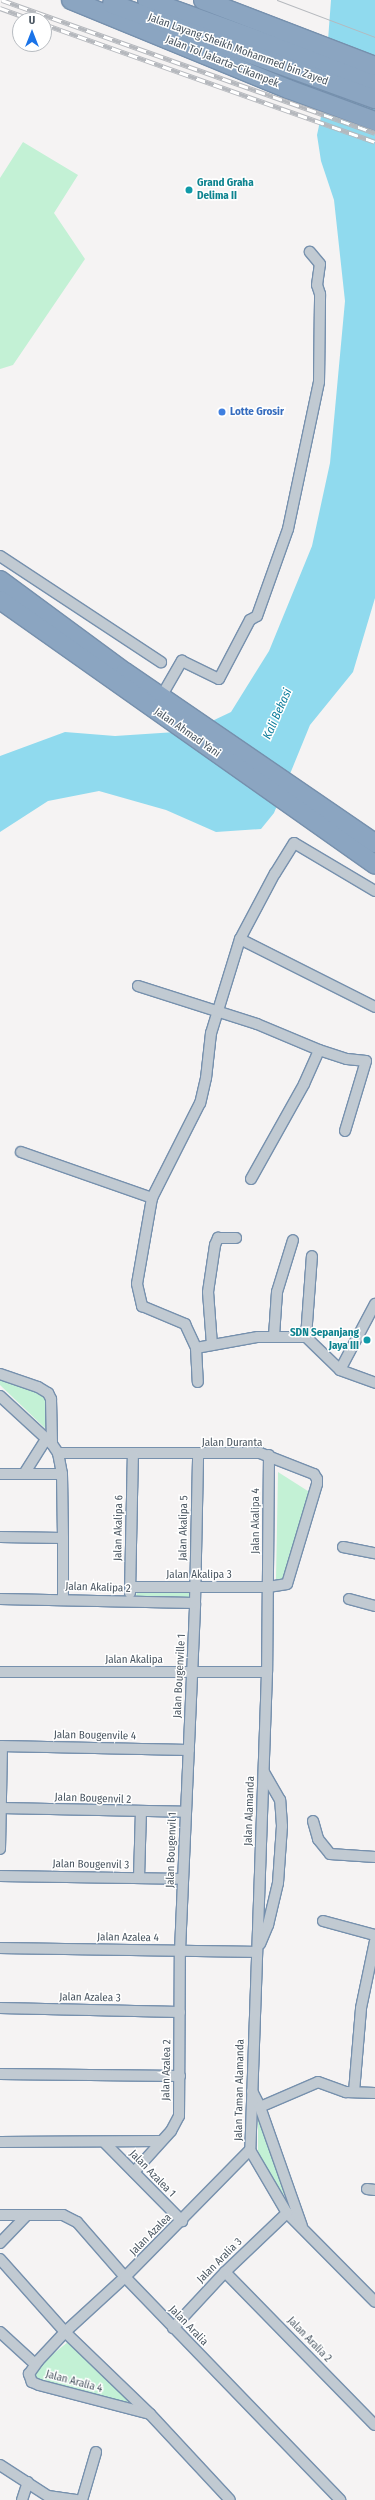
<!DOCTYPE html>
<html>
<head>
<meta charset="utf-8">
<style>
  body { margin:0 }
  #map { position:relative; width:375px; height:2500px; overflow:hidden; background:#f5f3f3; font-family:"Fira Sans Condensed",sans-serif }
  div>[style] { position:absolute }
  [style*='--x'] { left:calc(var(--x)*1px); top:calc(var(--y)*1px); width:calc(var(--w)*1px); rotate:calc(var(--a)*1deg) }
  .green>* { inset:0; background:#c3f1d5 }
  .water>* { inset:0; background:#90daee }
  .roads { filter:drop-shadow(1px 0 #7690ad) drop-shadow(-1px 0 #7690ad) drop-shadow(0 1px #7690ad) drop-shadow(0 -1px #7690ad) }
  .street>* { height:10px; margin:-5px; padding:0 5px; transform-origin:5px; border-radius:5px; background:#c1cad2 }
  .highway>* { height:18px; margin:-9px; padding:0 9px; transform-origin:9px; border-radius:9px; background:#8ba5c1 }
  .tram>* { height:1px; margin:-0.5px; padding:0 0.5px; transform-origin:0.5px; border-radius:0.5px; background:#b5b8bd }
  .rail>* { height:4.5px; margin-top:-2.25px; transform-origin:0; background:repeating-linear-gradient(90deg,#fff 0 9px,#b5b8bd 0 18px); box-sizing:border-box; border-block:1px solid #b5b8bd }
  .dots>* { width:11px; height:11px; translate:-50% -50%; box-sizing:border-box; border:2px solid #fff; border-radius:50% }
  span { translate:-50% -50%; white-space:nowrap; text-align:center; line-height:1.15; -webkit-text-stroke:3px #fff; paint-order:stroke }
  .street-label { font-size:11px; color:#4a5661 }
  .culture-label { font-size:11px; color:#0d838f; font-weight:700 }
  .left { translate:0 -50%; text-align:left }
  .right { translate:-100% -50%; text-align:right }
  .shop-label { font-size:11px; color:#366cbe; font-weight:700 }
  .water-label { font-size:12px; color:#0c7c9b; font-style:italic }
  .north { position:absolute; left:12px; top:12px; width:40px; height:40px; box-sizing:border-box; background:#fff; border:1px solid #b7bbc0; border-radius:50%; rotate:0deg; font-size:11px; font-weight:700; line-height:16px; text-align:center; color:#4a5661 }
  .north::after { content:''; display:block; margin:auto; width:14px; height:18px; background:#1a73e8; clip-path:polygon(50% 0,100% 100%,50% 72%,0 100%) }
</style>
</head>
<body>
<div id="map">
  <div class="green">
    <i style="clip-path:polygon(23px 142px,78px 175px,54px 213px,85px 259px,13px 365px,0 369px,0 178px)"></i>
    <i style="clip-path:polygon(0 1378px,51px 1395px,47px 1430px,0 1385px)"></i>
    <i style="clip-path:polygon(278px 1472px,311px 1493px,289px 1581px,280px 1582px,276px 1580px)"></i>
    <i style="clip-path:polygon(137px 1591px,194px 1592px,194px 1598px,136px 1597px)"></i>
    <i style="clip-path:polygon(258px 2113px,292px 2205px,266px 2172px,258px 2151px)"></i>
    <i style="clip-path:polygon(69px 2341px,135px 2406px,36px 2381px,33px 2376px,36px 2368px)"></i>
  </div>
  <div class="water">
    <i style="clip-path:polygon(331px 0,375px 0,375px 598px,353px 672px,310px 725px,274px 813px,261px 829px,216px 832px,166px 810px,99px 791px,48px 801px,0 832px,0 756px,65px 732px,115px 736px,191px 731px,231px 712px,269px 651px,312px 546px,330px 463px,345px 301px,334px 200px,321px 161px,317px 135px,323px 107px)"></i>
  </div>
  <div class="roads">
    <div class="street">
      <i style="--x:0;--y:556;--w:193;--a:33.4"></i>
      <i style="--x:165;--y:690;--w:34;--a:-60"></i>
      <i style="--x:182;--y:661;--w:41;--a:25.9"></i>
      <i style="--x:219;--y:679;--w:67;--a:-62.3"></i>
      <i style="--x:250;--y:620;--w:8;--a:-30"></i>
      <i style="--x:257;--y:616;--w:92;--a:-70.4"></i>
      <i style="--x:288;--y:529;--w:150;--a:-78.1"></i>
      <i style="--x:319;--y:382;--w:88;--a:-89.3"></i>
      <i style="--x:320;--y:294;--w:9;--a:-108"></i>
      <i style="--x:317;--y:285;--w:21;--a:-82"></i>
      <i style="--x:320;--y:264;--w:16;--a:-130"></i>
      <i style="--x:375;--y:891;--w:94;--a:-149.3"></i>
      <i style="--x:294;--y:843;--w:36;--a:122"></i>
      <i style="--x:275;--y:873;--w:75;--a:117.9"></i>
      <i style="--x:240;--y:939;--w:98;--a:107.1"></i>
      <i style="--x:211;--y:1033;--w:45;--a:96.3"></i>
      <i style="--x:206;--y:1078;--w:26;--a:103"></i>
      <i style="--x:200;--y:1103;--w:106;--a:116.8"></i>
      <i style="--x:152;--y:1198;--w:87;--a:99.9"></i>
      <i style="--x:137;--y:1284;--w:23;--a:77"></i>
      <i style="--x:142;--y:1306;--w:47;--a:22.7"></i>
      <i style="--x:185;--y:1324;--w:26;--a:65"></i>
      <i style="--x:196;--y:1348;--w:63;--a:-10.1"></i>
      <i style="--x:258;--y:1337;--w:48;--a:0"></i>
      <i style="--x:306;--y:1337;--w:47;--a:44.1"></i>
      <i style="--x:340;--y:1370;--w:37;--a:20"></i>
      <i style="--x:240;--y:939;--w:151;--a:26.7"></i>
      <i style="--x:138;--y:986;--w:125;--a:17.7"></i>
      <i style="--x:257;--y:1024;--w:67;--a:22.8"></i>
      <i style="--x:319;--y:1050;--w:29;--a:18"></i>
      <i style="--x:347;--y:1059;--w:19;--a:6"></i>
      <i style="--x:366;--y:1061;--w:73;--a:106.7"></i>
      <i style="--x:21;--y:1152;--w:139;--a:19.3"></i>
      <i style="--x:251;--y:1179;--w:109;--a:-60.8"></i>
      <i style="--x:304;--y:1084;--w:37;--a:-66"></i>
      <i style="--x:274;--y:1336;--w:44;--a:-86.1"></i>
      <i style="--x:277;--y:1292;--w:54;--a:-72.9"></i>
      <i style="--x:306;--y:1337;--w:81;--a:-85.8"></i>
      <i style="--x:212;--y:1345;--w:53;--a:-94.3"></i>
      <i style="--x:208;--y:1292;--w:48;--a:-81.5"></i>
      <i style="--x:215;--y:1245;--w:8;--a:-67"></i>
      <i style="--x:218;--y:1238;--w:18;--a:0"></i>
      <i style="--x:196;--y:1348;--w:34;--a:87"></i>
      <i style="--x:340;--y:1370;--w:75;--a:-62.1"></i>
      <i style="--x:0;--y:1374;--w:40;--a:18.9"></i>
      <i style="--x:38;--y:1387;--w:12;--a:31"></i>
      <i style="--x:48;--y:1393;--w:7;--a:63"></i>
      <i style="--x:51;--y:1399;--w:45;--a:88.7"></i>
      <i style="--x:0;--y:1396;--w:71;--a:42.7"></i>
      <i style="--x:52;--y:1444;--w:11;--a:56"></i>
      <i style="--x:58;--y:1453;--w:21;--a:79"></i>
      <i style="--x:62;--y:1474;--w:64;--a:89.1"></i>
      <i style="--x:63;--y:1538;--w:63;--a:-179.1"></i>
      <i style="--x:58;--y:1453;--w:202;--a:0"></i>
      <i style="--x:260;--y:1453;--w:58;--a:21.3"></i>
      <i style="--x:314;--y:1474;--w:6;--a:59"></i>
      <i style="--x:317;--y:1479;--w:5;--a:90"></i>
      <i style="--x:317;--y:1484;--w:104;--a:106.7"></i>
      <i style="--x:287;--y:1584;--w:19;--a:171"></i>
      <i style="--x:268;--y:1587;--w:137;--a:180"></i>
      <i style="--x:269;--y:1455;--w:217;--a:90.5"></i>
      <i style="--x:267;--y:1672;--w:478;--a:92"></i>
      <i style="--x:250;--y:2150;--w:73;--a:59.6"></i>
      <i style="--x:287;--y:2213;--w:125;--a:45.3"></i>
      <i style="--x:0;--y:1474;--w:62;--a:0"></i>
      <i style="--x:24;--y:1474;--w:41;--a:-57.8"></i>
      <i style="--x:343;--y:1547;--w:33;--a:11"></i>
      <i style="--x:130;--y:1593;--w:138;--a:-88.8"></i>
      <i style="--x:0;--y:1599;--w:195;--a:1.2"></i>
      <i style="--x:63;--y:1599;--w:61;--a:-90"></i>
      <i style="--x:349;--y:1599;--w:27;--a:15"></i>
      <i style="--x:0;--y:1672;--w:267;--a:0"></i>
      <i style="--x:0;--y:1746;--w:189;--a:1.2"></i>
      <i style="--x:1;--y:1808;--w:184;--a:1.2"></i>
      <i style="--x:313;--y:1821;--w:19;--a:74"></i>
      <i style="--x:318;--y:1839;--w:19;--a:51"></i>
      <i style="--x:330;--y:1854;--w:45;--a:3.8"></i>
      <i style="--x:0;--y:1849;--w:103;--a:-88.9"></i>
      <i style="--x:0;--y:1876;--w:183;--a:0.9"></i>
      <i style="--x:139;--y:1878;--w:66;--a:-88.3"></i>
      <i style="--x:323;--y:1921;--w:54;--a:15.1"></i>
      <i style="--x:260;--y:1944;--w:21;--a:-67"></i>
      <i style="--x:268;--y:1925;--w:43;--a:-76.6"></i>
      <i style="--x:278;--y:1883;--w:57;--a:-86"></i>
      <i style="--x:282;--y:1826;--w:26;--a:-94"></i>
      <i style="--x:280;--y:1800;--w:32;--a:-120"></i>
      <i style="--x:0;--y:1948;--w:257;--a:0.9"></i>
      <i style="--x:0;--y:2008;--w:180;--a:1.3"></i>
      <i style="--x:0;--y:2074;--w:180;--a:0.6"></i>
      <i style="--x:252;--y:2091;--w:18;--a:63"></i>
      <i style="--x:260;--y:2107;--w:126;--a:70.6"></i>
      <i style="--x:354;--y:2092;--w:84;--a:-85.2"></i>
      <i style="--x:361;--y:2008;--w:68;--a:-78.2"></i>
      <i style="--x:260;--y:2107;--w:63;--a:-23.3"></i>
      <i style="--x:318;--y:2082;--w:30;--a:20"></i>
      <i style="--x:346;--y:2092;--w:29;--a:2"></i>
      <i style="--x:0;--y:2142;--w:161;--a:-0.4"></i>
      <i style="--x:105;--y:2143;--w:110;--a:45.4"></i>
      <i style="--x:134;--y:2172;--w:55;--a:-47.9"></i>
      <i style="--x:171;--y:2131;--w:17;--a:-62"></i>
      <i style="--x:179;--y:2116;--w:165;--a:-89.7"></i>
      <i style="--x:180;--y:1951;--w:348;--a:-87.5"></i>
      <i style="--x:195;--y:1603;--w:149;--a:-88.8"></i>
      <i style="--x:367;--y:2189;--w:8;--a:7"></i>
      <i style="--x:0;--y:2215;--w:63;--a:0"></i>
      <i style="--x:63;--y:2215;--w:16;--a:27"></i>
      <i style="--x:77;--y:2222;--w:73;--a:48.9"></i>
      <i style="--x:125;--y:2277;--w:310;--a:46"></i>
      <i style="--x:0;--y:2243;--w:37;--a:-46"></i>
      <i style="--x:0;--y:2259;--w:98;--a:48.3"></i>
      <i style="--x:65;--y:2332;--w:118;--a:44"></i>
      <i style="--x:150;--y:2414;--w:117;--a:47.1"></i>
      <i style="--x:225;--y:2272;--w:214;--a:45.6"></i>
      <i style="--x:173;--y:2328;--w:76;--a:-47.1"></i>
      <i style="--x:225;--y:2272;--w:86;--a:-43.6"></i>
      <i style="--x:0;--y:2332;--w:47;--a:42.4"></i>
      <i style="--x:150;--y:2414;--w:115;--a:-165.4"></i>
      <i style="--x:39;--y:2385;--w:8;--a:-157"></i>
      <i style="--x:32;--y:2382;--w:9;--a:-111"></i>
      <i style="--x:29;--y:2374;--w:16;--a:-55"></i>
      <i style="--x:38;--y:2361;--w:40;--a:-47"></i>
      <i style="--x:65;--y:2332;--w:81;--a:-42.5"></i>
      <i style="--x:125;--y:2277;--w:178;--a:-45.5"></i>
      <i style="--x:0;--y:2465;--w:57;--a:32.9"></i>
      <i style="--x:48;--y:2496;--w:30;--a:8"></i>
      <i style="--x:22;--y:2500;--w:19;--a:-72"></i>
      <i style="--x:82;--y:2500;--w:50;--a:-73.7"></i>
    </div>
    <div class="highway">
      <i style="--x:71;--y:0;--w:235;--a:22.3"></i>
      <i style="--x:288;--y:89;--w:93;--a:20.2"></i>
      <i style="--x:147;--y:0;--w:242;--a:19.8"></i>
      <i style="--x:203;--y:0;--w:184;--a:21"></i>
      <i style="--x:112;--y:4;--w:280;--a:19.9"></i>
      <i style="--x:0;--y:580;--w:155;--a:36.4"></i>
      <i style="--x:125;--y:672;--w:303;--a:34.4"></i>
      <i style="--x:0;--y:600;--w:459;--a:35.2"></i>
    </div>
  </div>
  <div class="tram">
    <i style="--x:277;--y:0;--w:105;--a:20.7"></i>
  </div>
  <div class="rail">
    <i style="--x:2;--y:0;--w:396;--a:19.6"></i>
    <i style="--x:0;--y:8;--w:35;--a:20"></i>
    <i style="--x:44;--y:24;--w:351;--a:19.6"></i>
  </div>
  <div class="dots">
    <i style="left:189px;top:190px;background:#0f9aa8"></i>
    <i style="left:222px;top:412px;background:#3f7fe0"></i>
    <i style="left:367px;top:1340px;background:#0f9aa8"></i>
  </div>
  <div class="street-label">
    <span style="left:238px;top:50px;rotate:20deg">Jalan Layang Sheikh Mohammed bin Zayed</span>
    <span style="left:222px;top:62px;rotate:22deg">Jalan Tol Jakarta–Cikampek</span>
    <span style="left:187px;top:733px;rotate:35deg">Jalan Ahmad Yani</span>
    <span style="left:232px;top:1443px">Jalan Duranta</span>
    <span style="left:256px;top:1521px;rotate:-90deg">Jalan Akalipa 4</span>
    <span style="left:119px;top:1528px;rotate:-89deg">Jalan Akalipa 6</span>
    <span style="left:184px;top:1528px;rotate:-89deg">Jalan Akalipa 5</span>
    <span style="left:199px;top:1575px">Jalan Akalipa 3</span>
    <span style="left:98px;top:1588px;rotate:2deg">Jalan Akalipa 2</span>
    <span style="left:134px;top:1660px">Jalan Akalipa</span>
    <span style="left:180px;top:1676px;rotate:-87deg">Jalan Bougenville 1</span>
    <span style="left:95px;top:1736px;rotate:1deg">Jalan Bougenvile 4</span>
    <span style="left:93px;top:1799px;rotate:2deg">Jalan Bougenvil 2</span>
    <span style="left:250px;top:1811px;rotate:-88deg">Jalan Alamanda</span>
    <span style="left:172px;top:1850px;rotate:-88deg">Jalan Bougenvil 1</span>
    <span style="left:91px;top:1865px;rotate:1deg">Jalan Bougenvil 3</span>
    <span style="left:128px;top:1938px;rotate:1deg">Jalan Azalea 4</span>
    <span style="left:90px;top:1998px;rotate:1deg">Jalan Azalea 3</span>
    <span style="left:167px;top:2070px;rotate:-89deg">Jalan Azalea 2</span>
    <span style="left:240px;top:2090px;rotate:-89deg">Jalan Taman Alamanda</span>
    <span style="left:152px;top:2174px;rotate:46deg">Jalan Azalea 1</span>
    <span style="left:151px;top:2235px;rotate:-45deg">Jalan Azalea</span>
    <span style="left:220px;top:2261px;rotate:-45deg">Jalan Aralia 3</span>
    <span style="left:188px;top:2326px;rotate:46deg">Jalan Aralia</span>
    <span style="left:309px;top:2340px;rotate:46deg">Jalan Aralia 2</span>
    <span style="left:74px;top:2382px;rotate:15deg">Jalan Aralia 4</span>
  </div>
  <div class="culture-label">
    <span class="left" style="left:197px;top:190px">Grand Graha<br>Delima II</span>
    <span class="right" style="left:359px;top:1340px">SDN Sepanjang<br>Jaya III</span>
  </div>
  <div class="shop-label">
    <span class="left" style="left:230px;top:412px">Lotte Grosir</span>
  </div>
  <div class="water-label">
    <span style="left:278px;top:714px;rotate:-66deg">Kali Bekasi</span>
  </div>
  <div class="north">U</div>
</div>
</body>
</html>
